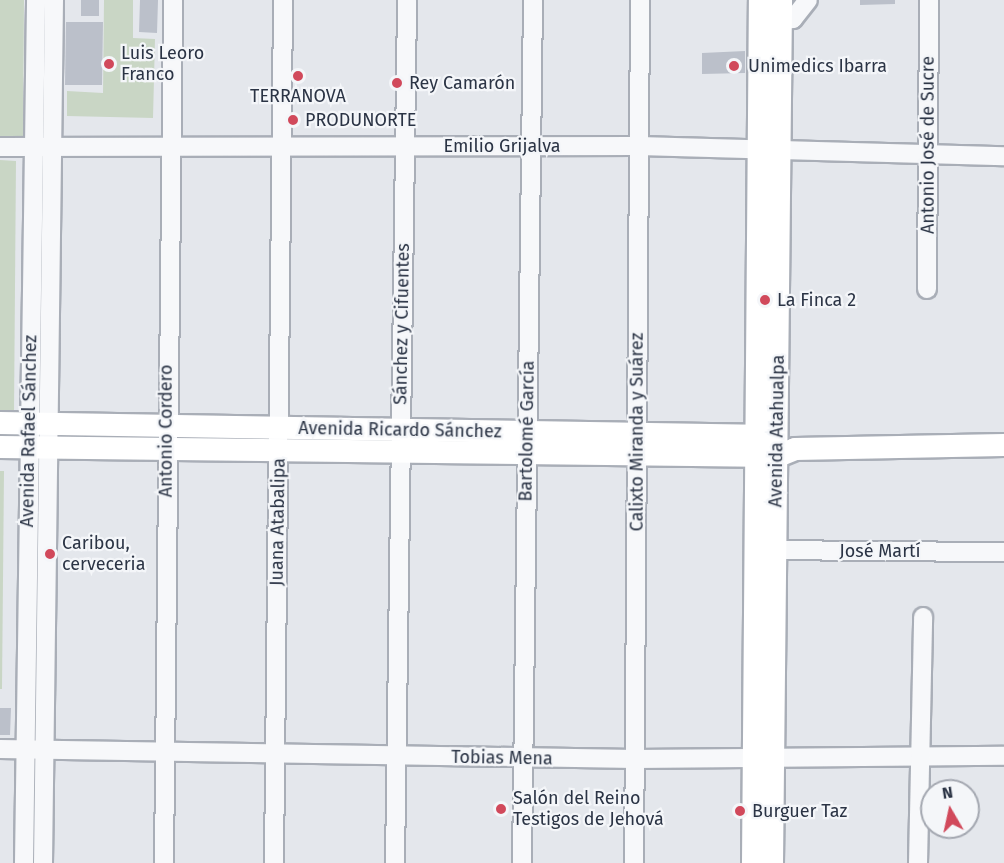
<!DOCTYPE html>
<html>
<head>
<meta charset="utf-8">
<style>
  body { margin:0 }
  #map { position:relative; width:1004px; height:863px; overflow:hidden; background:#e4e7ec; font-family:"Fira Sans",sans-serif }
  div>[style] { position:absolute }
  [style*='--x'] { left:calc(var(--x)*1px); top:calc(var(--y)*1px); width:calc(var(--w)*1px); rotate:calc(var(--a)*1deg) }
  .green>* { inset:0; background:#c9d6c5 }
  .building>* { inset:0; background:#bbc0ca }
  .roads { filter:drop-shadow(2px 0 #a9aeb7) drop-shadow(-2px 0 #a9aeb7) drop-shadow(0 2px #a9aeb7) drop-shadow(0 -2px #a9aeb7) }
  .minor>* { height:18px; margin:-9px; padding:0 9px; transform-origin:9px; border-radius:9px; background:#f7f8fa }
  .major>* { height:22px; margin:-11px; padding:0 11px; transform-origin:11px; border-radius:11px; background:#fff }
  .dots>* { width:16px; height:16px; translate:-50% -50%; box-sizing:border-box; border:3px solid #f4f6f9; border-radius:50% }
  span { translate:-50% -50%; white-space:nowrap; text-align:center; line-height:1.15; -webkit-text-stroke:4.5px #f4f6f9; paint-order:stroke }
  .poi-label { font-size:18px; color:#2b3445 }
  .left { translate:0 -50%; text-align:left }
  .street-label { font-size:18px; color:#2b3445 }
  .north { position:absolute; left:920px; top:779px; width:60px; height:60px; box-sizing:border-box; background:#f4f6f9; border:2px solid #a4a8b1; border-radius:50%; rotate:351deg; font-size:16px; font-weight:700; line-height:24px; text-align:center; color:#2b3445 }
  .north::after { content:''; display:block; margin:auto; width:21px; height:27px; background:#d1495b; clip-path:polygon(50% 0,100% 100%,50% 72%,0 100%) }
</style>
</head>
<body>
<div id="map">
  <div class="green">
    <i style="clip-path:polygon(0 0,24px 0,23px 136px,0 136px)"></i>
    <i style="clip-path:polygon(104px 0,133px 0,133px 38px,155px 39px,153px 118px,67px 116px,67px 91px,103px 93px)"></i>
    <i style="clip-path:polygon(0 160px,16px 161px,14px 413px,0 413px)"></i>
    <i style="clip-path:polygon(0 471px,4px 471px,2px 689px,0 689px)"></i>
  </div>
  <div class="building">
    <i style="clip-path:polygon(81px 0,99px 0,99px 16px,81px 16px)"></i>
    <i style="clip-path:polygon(140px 0,158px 0,157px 33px,139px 32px)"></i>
    <i style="clip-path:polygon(860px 0,895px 0,895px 4px,860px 5px)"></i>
    <i style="clip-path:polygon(66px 22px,103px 22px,102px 85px,65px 85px)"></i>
    <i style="clip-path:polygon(745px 51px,745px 73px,702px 74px,702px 53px)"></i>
    <i style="clip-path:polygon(0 708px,11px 708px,10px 735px,0 735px)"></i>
  </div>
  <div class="roads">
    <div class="minor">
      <i style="--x:781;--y:20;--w:12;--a:-5"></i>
      <i style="--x:793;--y:19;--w:24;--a:-52"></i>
      <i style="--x:0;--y:147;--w:639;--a:-0.09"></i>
      <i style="--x:639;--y:146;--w:365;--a:1.6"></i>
      <i style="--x:927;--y:289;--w:289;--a:-89.6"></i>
      <i style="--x:763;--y:550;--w:241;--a:0.5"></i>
      <i style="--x:0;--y:749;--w:635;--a:0.9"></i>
      <i style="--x:635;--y:759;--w:369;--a:-0.5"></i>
      <i style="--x:24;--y:863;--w:863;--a:-89.2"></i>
      <i style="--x:43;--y:863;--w:863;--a:-89.27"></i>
      <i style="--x:164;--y:863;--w:863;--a:-89.4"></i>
      <i style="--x:274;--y:863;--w:863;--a:-89.4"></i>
      <i style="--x:395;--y:863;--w:863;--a:-89.2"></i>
      <i style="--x:522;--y:863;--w:863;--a:-89.27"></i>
      <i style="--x:634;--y:863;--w:863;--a:-89.6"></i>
      <i style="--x:918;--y:863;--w:246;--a:-88.8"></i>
    </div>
    <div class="major">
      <i style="--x:0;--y:423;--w:771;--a:0.97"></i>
      <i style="--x:0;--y:447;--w:778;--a:0.66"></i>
      <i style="--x:778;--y:456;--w:18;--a:-22"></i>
      <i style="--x:795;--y:449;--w:209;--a:-1.1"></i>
      <i style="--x:753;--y:863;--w:863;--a:-89.54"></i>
      <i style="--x:772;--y:863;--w:863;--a:-89.4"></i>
    </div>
  </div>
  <div class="dots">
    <i style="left:109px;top:64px;background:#d1495b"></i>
    <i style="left:734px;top:66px;background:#d1495b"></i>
    <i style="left:298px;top:76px;background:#d1495b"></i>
    <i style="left:397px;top:83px;background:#d1495b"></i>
    <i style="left:293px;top:120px;background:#d1495b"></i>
    <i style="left:765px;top:300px;background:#d1495b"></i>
    <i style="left:50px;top:554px;background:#d1495b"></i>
    <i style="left:501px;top:809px;background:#d1495b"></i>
    <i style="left:740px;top:811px;background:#d1495b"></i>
  </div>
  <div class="poi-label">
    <span class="left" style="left:121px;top:64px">Luis Leoro<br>Franco</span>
    <span class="left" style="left:748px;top:66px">Unimedics Ibarra</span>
    <span class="left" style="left:409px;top:83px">Rey Camarón</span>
    <span style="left:298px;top:96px">TERRANOVA</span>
    <span class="left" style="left:305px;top:120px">PRODUNORTE</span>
    <span class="left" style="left:777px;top:300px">La Finca 2</span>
    <span class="left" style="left:62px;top:554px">Caribou,<br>cerveceria</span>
    <span class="left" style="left:513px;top:809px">Salón del Reino<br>Testigos de Jehová</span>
    <span class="left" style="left:752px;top:811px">Burguer Taz</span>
  </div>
  <div class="street-label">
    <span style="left:928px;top:145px;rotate:-90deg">Antonio José de Sucre</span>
    <span style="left:502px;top:146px">Emilio Grijalva</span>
    <span style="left:402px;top:324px;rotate:-89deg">Sánchez y Cifuentes</span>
    <span style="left:400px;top:430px;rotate:1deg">Avenida Ricardo Sánchez</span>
    <span style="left:29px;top:431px;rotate:-89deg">Avenida Rafael Sánchez</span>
    <span style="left:166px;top:431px;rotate:-90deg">Antonio Cordero</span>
    <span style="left:527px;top:431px;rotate:-89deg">Bartolomé García</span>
    <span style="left:777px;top:431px;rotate:-89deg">Avenida Atahualpa</span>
    <span style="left:637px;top:432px;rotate:-90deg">Calixto Miranda y Suárez</span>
    <span style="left:278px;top:522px;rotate:-89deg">Juana Atabalipa</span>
    <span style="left:880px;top:551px">José Martí</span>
    <span style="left:502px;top:758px;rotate:1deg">Tobias Mena</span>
  </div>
  <div class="north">N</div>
</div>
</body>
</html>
